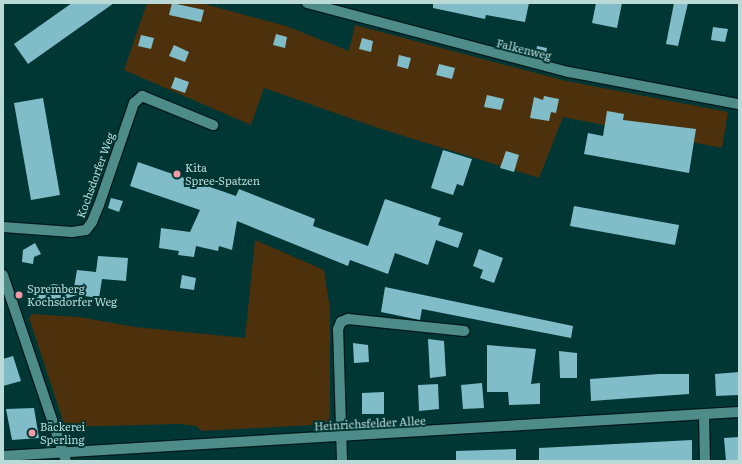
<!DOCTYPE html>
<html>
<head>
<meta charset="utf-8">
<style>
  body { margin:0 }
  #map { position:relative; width:742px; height:464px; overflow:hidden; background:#003634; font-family:Literata,serif }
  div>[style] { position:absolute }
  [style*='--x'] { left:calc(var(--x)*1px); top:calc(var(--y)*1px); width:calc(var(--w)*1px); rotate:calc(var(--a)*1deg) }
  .green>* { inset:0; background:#4c310c }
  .building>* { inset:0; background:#80bdc9 }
  .roads { filter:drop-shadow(1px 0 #001b1a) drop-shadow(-1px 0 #001b1a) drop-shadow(0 1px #001b1a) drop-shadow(0 -1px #001b1a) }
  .minor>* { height:10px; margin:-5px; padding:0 5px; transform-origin:5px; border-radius:5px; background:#4e8c89 }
  .dots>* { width:11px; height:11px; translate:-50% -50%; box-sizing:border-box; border:2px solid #003634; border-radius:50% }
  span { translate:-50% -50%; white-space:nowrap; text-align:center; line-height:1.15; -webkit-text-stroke:4px #003634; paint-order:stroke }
  .street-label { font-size:11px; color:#bbdad7 }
  .poi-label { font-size:11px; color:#bbdad7 }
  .left { translate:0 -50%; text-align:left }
  .frame { position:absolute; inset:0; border:4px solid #bbdad7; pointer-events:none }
</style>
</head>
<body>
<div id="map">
  <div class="green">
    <i style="clip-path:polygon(147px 3px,201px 3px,286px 26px,349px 51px,355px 25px,566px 81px,728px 112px,722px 148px,563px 117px,539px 178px,378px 128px,264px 88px,251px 125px,124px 70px)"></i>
    <i style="clip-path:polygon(255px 240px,324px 270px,330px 309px,330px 424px,202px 431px,196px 426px,180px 424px,65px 427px,29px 318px,32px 314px,79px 317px,135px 327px,245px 338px)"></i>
  </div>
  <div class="building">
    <i style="clip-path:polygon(72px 3px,114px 3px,28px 64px,14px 44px)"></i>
    <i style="clip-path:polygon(172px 3px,204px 10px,201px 22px,169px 15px)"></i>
    <i style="clip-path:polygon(433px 3px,529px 3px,525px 22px,486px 15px,485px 19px,433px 8px)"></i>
    <i style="clip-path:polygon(596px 3px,622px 3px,617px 28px,592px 23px)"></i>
    <i style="clip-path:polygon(674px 3px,688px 3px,678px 46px,666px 44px)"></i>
    <i style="clip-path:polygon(713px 27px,728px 29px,725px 42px,711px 40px)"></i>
    <i style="clip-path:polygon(276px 34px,287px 37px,285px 48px,273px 45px)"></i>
    <i style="clip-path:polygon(141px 35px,154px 38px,151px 49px,138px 46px)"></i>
    <i style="clip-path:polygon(362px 38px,373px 41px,371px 52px,359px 49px)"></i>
    <i style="clip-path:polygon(174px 45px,189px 52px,185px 62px,169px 56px)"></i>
    <i style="clip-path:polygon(537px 46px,547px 48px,545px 59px,535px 56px)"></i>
    <i style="clip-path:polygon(399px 55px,411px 58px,408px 69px,397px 66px)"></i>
    <i style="clip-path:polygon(439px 64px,455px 68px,452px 79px,436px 75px)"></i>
    <i style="clip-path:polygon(175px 77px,189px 82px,185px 93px,171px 88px)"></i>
    <i style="clip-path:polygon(487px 95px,504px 99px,501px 110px,484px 107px)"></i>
    <i style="clip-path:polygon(544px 96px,559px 99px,556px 113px,551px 112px,549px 121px,530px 118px,534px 97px,543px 100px)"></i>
    <i style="clip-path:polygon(43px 98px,60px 195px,31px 200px,14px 103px)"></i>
    <i style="clip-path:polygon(607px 111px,624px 114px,623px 120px,696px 129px,689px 173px,584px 154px,588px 133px,603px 136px)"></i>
    <i style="clip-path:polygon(443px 150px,472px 159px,463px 186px,457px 184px,453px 195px,431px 188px)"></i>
    <i style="clip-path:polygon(506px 151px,519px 155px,514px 172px,500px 168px)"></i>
    <i style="clip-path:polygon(138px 162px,236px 196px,239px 189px,315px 219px,313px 226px,368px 246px,385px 199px,441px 218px,438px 225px,463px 233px,458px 248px,436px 240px,428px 265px,395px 253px,388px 274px,350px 260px,348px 266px,237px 221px,232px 250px,219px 246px,218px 251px,196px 246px,194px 257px,178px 255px,179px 251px,159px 248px,161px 228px,190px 232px,200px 210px,130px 186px)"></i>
    <i style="clip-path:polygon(111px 198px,123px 201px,119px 212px,108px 208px)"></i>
    <i style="clip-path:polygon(574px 206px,679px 225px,675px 245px,570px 226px)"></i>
    <i style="clip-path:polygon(35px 243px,41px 254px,34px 257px,33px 264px,22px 262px,23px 250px)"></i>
    <i style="clip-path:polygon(479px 249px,503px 258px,494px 283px,480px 278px,483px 270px,473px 266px)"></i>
    <i style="clip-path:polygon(98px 256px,128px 258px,126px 281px,102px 279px,99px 298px,77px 295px,40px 307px,35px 290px,53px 284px,74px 287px,77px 270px,96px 272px)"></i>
    <i style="clip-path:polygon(182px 275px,196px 278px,194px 290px,180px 288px)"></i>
    <i style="clip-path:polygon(385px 287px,573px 326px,571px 338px,422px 309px,420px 320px,381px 312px)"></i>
    <i style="clip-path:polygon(428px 339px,444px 341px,446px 376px,430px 378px)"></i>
    <i style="clip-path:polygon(353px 343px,368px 345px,369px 362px,354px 363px)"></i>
    <i style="clip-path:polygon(487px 345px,536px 349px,531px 384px,540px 383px,540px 404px,509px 405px,508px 392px,487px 392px)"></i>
    <i style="clip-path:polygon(559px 351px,577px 353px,577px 378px,560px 378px)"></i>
    <i style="clip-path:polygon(13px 356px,21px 381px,3px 386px,3px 359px)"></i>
    <i style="clip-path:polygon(739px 372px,739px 395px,716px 396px,715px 374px)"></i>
    <i style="clip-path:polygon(659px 374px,689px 374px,689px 394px,591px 401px,590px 379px)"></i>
    <i style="clip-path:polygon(482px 383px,484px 408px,463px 409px,461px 385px)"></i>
    <i style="clip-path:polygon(438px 384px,439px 409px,419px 411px,418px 385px)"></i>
    <i style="clip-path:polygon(384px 392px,384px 414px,362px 414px,362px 393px)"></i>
    <i style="clip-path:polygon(34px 408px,39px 438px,12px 440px,6px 409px)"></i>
    <i style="clip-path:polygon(739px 437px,739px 460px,726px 461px,724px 438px)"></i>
    <i style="clip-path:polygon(692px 440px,692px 461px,539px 461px,539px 448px)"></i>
    <i style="clip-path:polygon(516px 449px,516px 461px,456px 461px,456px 451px)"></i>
  </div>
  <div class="roads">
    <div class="minor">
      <i style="--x:307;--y:3;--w:271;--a:14.8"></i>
      <i style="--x:569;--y:72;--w:173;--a:10.7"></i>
      <i style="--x:3;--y:227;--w:69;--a:4.1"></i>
      <i style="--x:72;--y:232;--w:14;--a:-8"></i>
      <i style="--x:86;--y:230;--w:10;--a:-53"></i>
      <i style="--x:92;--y:222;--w:18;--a:-68"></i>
      <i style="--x:99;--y:205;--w:108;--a:-71.1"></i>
      <i style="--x:134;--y:103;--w:11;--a:-41"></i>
      <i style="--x:142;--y:96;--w:77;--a:22.2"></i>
      <i style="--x:3;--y:275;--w:196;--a:71.3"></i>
      <i style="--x:704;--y:415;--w:46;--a:88.8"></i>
      <i style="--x:3;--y:456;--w:737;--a:-3.42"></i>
      <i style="--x:342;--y:461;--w:132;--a:-91.7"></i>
      <i style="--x:338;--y:329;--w:8;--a:-67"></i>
      <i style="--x:341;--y:322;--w:8;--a:-23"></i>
      <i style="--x:348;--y:319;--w:117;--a:5.9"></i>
    </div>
  </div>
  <div class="dots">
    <i style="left:177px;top:174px;background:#f49aa7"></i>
    <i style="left:19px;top:295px;background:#f49aa7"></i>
    <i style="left:32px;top:433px;background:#f49aa7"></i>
  </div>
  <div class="street-label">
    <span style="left:524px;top:49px;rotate:14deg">Falkenweg</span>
    <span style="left:95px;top:175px;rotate:-70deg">Kochsdorfer Weg</span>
    <span style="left:370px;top:423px;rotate:-3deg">Heinrichsfelder Allee</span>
  </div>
  <div class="poi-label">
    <span class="left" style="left:185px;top:174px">Kita<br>Spree-Spatzen</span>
    <span class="left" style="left:27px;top:295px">Spremberg<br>Kochsdorfer Weg</span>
    <span class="left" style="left:40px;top:433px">Bäckerei<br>Sperling</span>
  </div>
  <div class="frame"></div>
</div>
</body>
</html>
